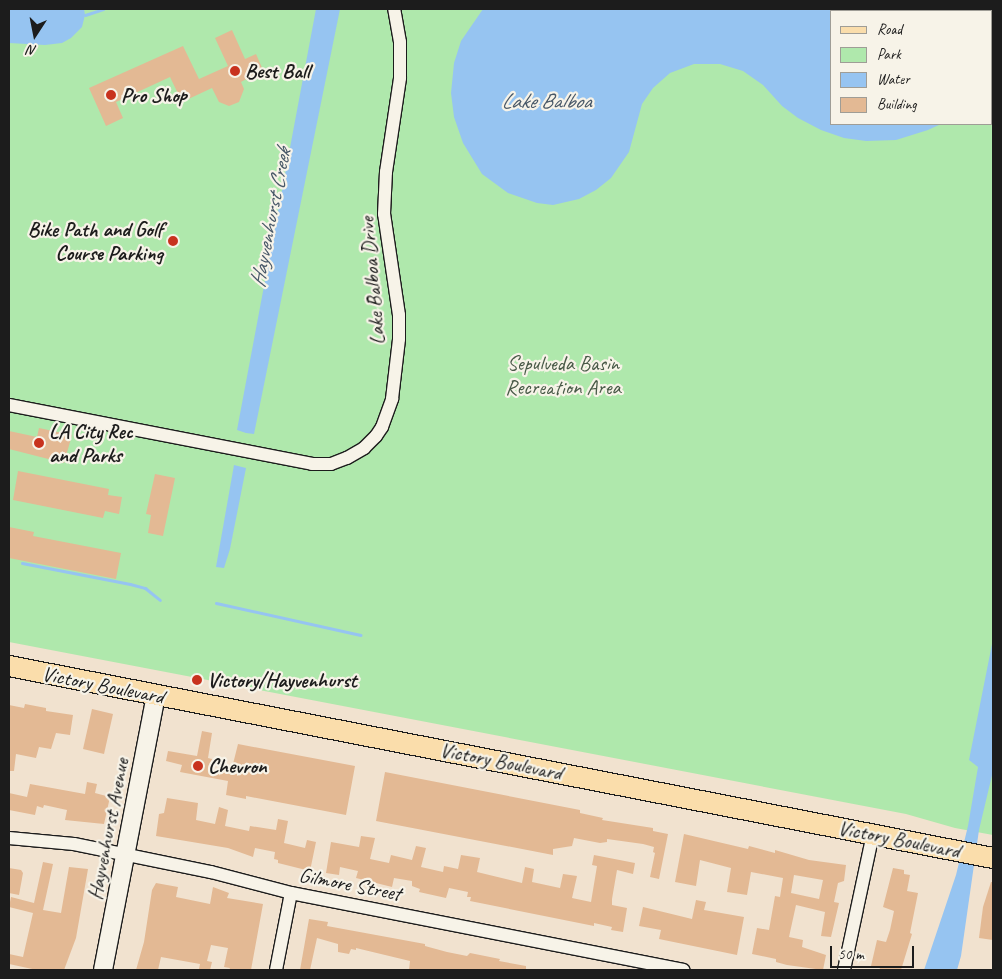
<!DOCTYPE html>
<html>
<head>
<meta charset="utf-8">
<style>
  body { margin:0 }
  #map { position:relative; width:1002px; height:979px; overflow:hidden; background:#f1e2cf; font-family:Caveat,sans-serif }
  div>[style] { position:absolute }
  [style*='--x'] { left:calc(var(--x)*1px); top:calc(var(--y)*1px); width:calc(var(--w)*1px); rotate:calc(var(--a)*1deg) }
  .green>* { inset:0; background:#afe8ac }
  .water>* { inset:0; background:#96c4f1 }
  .stream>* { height:3px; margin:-1.5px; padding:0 1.5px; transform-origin:1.5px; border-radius:1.5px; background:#96c4f1 }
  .building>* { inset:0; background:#e3b994 }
  .roads { filter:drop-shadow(1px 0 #1c1c1c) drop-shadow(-1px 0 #1c1c1c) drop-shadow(0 1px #1c1c1c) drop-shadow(0 -1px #1c1c1c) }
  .minor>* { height:12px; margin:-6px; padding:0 6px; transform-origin:6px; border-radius:6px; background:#f7f3e8 }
  .secondary>* { height:18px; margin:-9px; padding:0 9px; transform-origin:9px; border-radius:9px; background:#f7f3e8 }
  .primary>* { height:20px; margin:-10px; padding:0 10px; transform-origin:10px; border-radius:10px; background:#faddab }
  .dots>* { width:14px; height:14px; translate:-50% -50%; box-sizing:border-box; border:2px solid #f7f3e8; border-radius:50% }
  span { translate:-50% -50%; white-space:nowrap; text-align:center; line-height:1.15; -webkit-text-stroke:4.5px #f7f3e8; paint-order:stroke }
  .poi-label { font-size:21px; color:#1c1c1c; font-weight:700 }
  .left { translate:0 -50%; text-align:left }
  .right { translate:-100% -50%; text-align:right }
  .street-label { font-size:21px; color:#1c1c1c }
  .park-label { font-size:21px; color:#485947 }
  .water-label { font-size:22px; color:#475767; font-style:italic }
  .frame { position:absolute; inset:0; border:10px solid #1c1c1c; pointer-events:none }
  .legend { position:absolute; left:830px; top:10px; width:162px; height:115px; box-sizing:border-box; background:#f7f3e8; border:1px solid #9f9d96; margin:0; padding:6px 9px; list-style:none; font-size:15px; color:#1c1c1c }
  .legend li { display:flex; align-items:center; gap:10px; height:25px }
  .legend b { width:25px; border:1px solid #9f9d96 }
  .north { position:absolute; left:10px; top:10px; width:50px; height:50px; -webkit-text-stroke:4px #f7f3e8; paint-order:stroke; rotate:191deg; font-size:14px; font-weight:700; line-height:20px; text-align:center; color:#1c1c1c }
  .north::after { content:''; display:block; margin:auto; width:18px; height:22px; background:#1c1c1c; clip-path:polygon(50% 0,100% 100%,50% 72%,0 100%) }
  .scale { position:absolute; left:830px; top:946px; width:84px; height:22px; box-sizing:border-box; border:2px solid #1c1c1c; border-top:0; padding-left:6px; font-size:15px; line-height:18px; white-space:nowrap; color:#1c1c1c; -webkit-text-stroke:4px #f7f3e8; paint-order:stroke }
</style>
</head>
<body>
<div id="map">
  <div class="green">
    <i style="clip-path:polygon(evenodd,9px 9px,993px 9px,993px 835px,955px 828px,906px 814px,9px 642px,9px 9px,831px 11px,991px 11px,991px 124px,831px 124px,831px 11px)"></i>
  </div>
  <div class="water">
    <i style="clip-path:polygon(9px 9px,84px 9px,85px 15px,82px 27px,71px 38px,62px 43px,45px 45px,9px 43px)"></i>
    <i style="clip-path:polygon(316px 9px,340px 9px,254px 434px,246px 433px,237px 430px)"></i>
    <i style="clip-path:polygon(483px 9px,993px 9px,993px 74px,991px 77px,991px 11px,831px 11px,831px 124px,941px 124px,928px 130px,896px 140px,866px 141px,844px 138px,821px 130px,798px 118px,782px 106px,763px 85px,743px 71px,720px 64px,694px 64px,670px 73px,653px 88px,642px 104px,629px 152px,611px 178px,596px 190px,579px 199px,553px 205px,537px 203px,508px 193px,482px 174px,463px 143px,454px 117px,451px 93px,454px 63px,461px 41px)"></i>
    <i style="clip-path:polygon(234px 465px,246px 468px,230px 549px,224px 568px,216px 567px)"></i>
    <i style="clip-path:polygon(993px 639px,993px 771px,979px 830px,961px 956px,957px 970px,924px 970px,956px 875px,968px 826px,978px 767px,969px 760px)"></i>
  </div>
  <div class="stream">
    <i style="--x:85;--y:15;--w:19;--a:-18"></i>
    <i style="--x:22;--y:563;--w:110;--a:11"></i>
    <i style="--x:130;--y:584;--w:16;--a:15"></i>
    <i style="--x:145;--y:588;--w:19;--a:39"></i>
    <i style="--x:216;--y:603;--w:148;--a:12.5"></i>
  </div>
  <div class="building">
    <i style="clip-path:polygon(232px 30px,245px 59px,256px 54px,263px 70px,241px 82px,244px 89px,239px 102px,229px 106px,219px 102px,212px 88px,182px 102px,170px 77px,116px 102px,123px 118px,106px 126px,89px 88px,183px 46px,199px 79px,228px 66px,215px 38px)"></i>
    <i style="clip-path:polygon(39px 428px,72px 435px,64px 463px,9px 449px,9px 431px,37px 437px)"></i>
    <i style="clip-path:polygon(18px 471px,109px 489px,108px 495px,122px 497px,119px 514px,105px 511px,103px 518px,13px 500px)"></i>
    <i style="clip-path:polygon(155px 474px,175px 478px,163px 536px,148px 533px,151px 515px,146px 514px)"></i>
    <i style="clip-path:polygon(9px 527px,34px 532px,33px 536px,121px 553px,116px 579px,9px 558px)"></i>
    <i style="clip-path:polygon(25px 704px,46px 708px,46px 711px,73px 715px,70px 735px,56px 733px,51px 749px,39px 747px,36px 758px,16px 754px,14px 771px,9px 771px,9px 705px,24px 708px)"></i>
    <i style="clip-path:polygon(92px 709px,113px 714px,104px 754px,83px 749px)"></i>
    <i style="clip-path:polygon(202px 731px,212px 733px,208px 758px,216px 760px,214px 769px,231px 772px,238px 744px,355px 766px,346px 815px,246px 796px,246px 799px,226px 795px,228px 781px,180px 772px,182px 765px,166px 761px,168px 751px,197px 756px)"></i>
    <i style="clip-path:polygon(385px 772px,580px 810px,580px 813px,603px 818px,602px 820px,653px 828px,653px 831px,668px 834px,659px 879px,650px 877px,655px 853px,653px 852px,654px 847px,643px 844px,607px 839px,607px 842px,600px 843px,574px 838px,572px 846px,553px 849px,553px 855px,376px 821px)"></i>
    <i style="clip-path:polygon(87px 782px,97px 784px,95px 793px,110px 797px,104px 824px,65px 820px,67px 810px,44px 805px,43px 808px,37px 806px,35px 815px,9px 810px,9px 793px,27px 797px,30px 784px,85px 794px)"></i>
    <i style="clip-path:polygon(167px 798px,198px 803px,196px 820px,215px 824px,219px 807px,228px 810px,225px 826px,249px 831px,250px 826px,276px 830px,278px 819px,288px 821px,284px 843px,305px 848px,307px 840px,316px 842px,310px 871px,278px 863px,278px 860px,274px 859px,275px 852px,255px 848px,253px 857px,228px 848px,156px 836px,159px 814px,164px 813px)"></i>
    <i style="clip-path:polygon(evenodd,684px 834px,748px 849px,749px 846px,775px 853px,775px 850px,809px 860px,846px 865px,844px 881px,838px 883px,834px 902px,839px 903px,831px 937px,821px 936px,825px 912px,796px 905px,789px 937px,803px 940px,802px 947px,826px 955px,823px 970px,787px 965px,776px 962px,776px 959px,752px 954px,757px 928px,769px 930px,775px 896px,780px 897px,783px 878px,751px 872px,747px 895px,727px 892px,731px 868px,700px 860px,696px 886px,675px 882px,684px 834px,794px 875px,823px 880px,819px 899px,791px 893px,794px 875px)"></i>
    <i style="clip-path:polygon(361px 836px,375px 838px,370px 859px,389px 863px,391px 855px,412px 860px,416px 846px,426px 848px,421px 867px,443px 872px,444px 866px,458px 869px,461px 855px,480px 858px,477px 872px,522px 883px,525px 867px,534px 869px,532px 882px,560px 888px,563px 874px,577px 876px,572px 898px,591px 902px,597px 866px,592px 865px,594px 855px,635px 863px,633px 874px,617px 870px,612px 899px,612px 905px,627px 908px,623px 932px,611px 930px,612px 927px,594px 923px,594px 926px,470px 901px,471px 897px,467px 897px,468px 892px,449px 888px,446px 898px,419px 892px,420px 889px,412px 886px,412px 881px,394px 878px,392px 887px,356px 878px,358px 871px,340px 867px,339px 875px,326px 873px,331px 842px,359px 847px)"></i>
    <i style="clip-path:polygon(43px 862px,53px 864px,43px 910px,61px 913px,69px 867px,88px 869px,76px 938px,64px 970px,37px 970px,9px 964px,9px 954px,23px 957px,33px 913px,9px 907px,11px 897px,34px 903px)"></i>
    <i style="clip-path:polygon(9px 868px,21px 870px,23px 873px,19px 895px,9px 893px)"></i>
    <i style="clip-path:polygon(893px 868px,904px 870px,904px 874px,910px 875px,907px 891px,918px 893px,910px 933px,912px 934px,901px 970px,879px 970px,880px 968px,871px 966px,877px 940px,886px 942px,890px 930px,894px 911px,883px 907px)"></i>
    <i style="clip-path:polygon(991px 882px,993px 882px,993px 940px,979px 938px,983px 907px)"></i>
    <i style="clip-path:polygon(156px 883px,178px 887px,176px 897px,210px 904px,213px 887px,229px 893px,227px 898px,263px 904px,251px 970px,229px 970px,230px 968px,224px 967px,228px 948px,211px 945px,207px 961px,212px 962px,210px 970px,199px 969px,200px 964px,161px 957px,158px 970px,136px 970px,144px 942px,152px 890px)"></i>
    <i style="clip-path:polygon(696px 900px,706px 902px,704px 910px,744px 917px,737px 955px,659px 939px,661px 930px,639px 926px,643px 907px,692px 919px)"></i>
    <i style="clip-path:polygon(309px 919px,328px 922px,327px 926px,425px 944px,425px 946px,447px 952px,467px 956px,470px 953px,500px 959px,499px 961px,526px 966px,526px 970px,409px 970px,410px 961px,356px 948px,356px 950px,351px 949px,349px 954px,338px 952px,338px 944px,317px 938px,310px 970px,300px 970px)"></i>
  </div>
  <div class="roads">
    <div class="minor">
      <i style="--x:9;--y:405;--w:309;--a:11"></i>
      <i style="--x:312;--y:464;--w:19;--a:0"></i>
      <i style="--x:331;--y:464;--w:17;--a:-21"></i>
      <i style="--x:347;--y:458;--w:20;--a:-30"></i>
      <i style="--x:364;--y:448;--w:17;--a:-45"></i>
      <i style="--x:376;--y:436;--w:11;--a:-56"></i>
      <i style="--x:382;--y:427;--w:30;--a:-70"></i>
      <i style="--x:392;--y:399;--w:60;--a:-83.3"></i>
      <i style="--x:399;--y:339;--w:24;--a:-90"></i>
      <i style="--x:399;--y:315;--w:102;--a:-98.4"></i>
      <i style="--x:384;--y:214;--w:42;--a:-87.3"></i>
      <i style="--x:386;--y:172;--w:95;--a:-81.5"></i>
      <i style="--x:400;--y:78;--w:36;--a:-90"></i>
      <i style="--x:400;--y:42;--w:34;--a:-100"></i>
      <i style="--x:9;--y:838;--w:65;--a:5.3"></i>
      <i style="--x:74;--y:844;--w:140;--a:11.6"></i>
      <i style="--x:211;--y:872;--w:83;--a:14.7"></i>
      <i style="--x:291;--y:893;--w:400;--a:11.1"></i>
      <i style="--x:276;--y:970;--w:78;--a:-79"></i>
      <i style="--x:844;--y:970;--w:139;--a:-78"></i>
    </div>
    <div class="secondary">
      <i style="--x:103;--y:970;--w:280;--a:-79.1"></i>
    </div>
    <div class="primary">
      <i style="--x:9;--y:666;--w:1003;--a:11.04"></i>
    </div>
  </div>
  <div class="dots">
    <i style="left:235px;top:71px;background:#c8321e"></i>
    <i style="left:111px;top:95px;background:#c8321e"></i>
    <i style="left:173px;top:241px;background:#c8321e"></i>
    <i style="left:39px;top:443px;background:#c8321e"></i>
    <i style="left:197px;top:680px;background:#c8321e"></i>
    <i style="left:198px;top:766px;background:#c8321e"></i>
  </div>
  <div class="poi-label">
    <span class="left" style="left:245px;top:71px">Best Ball</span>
    <span class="left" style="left:121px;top:95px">Pro Shop</span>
    <span class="right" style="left:163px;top:241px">Bike Path and Golf<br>Course Parking</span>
    <span class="left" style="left:49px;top:443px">LA City Rec<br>and Parks</span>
    <span class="left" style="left:207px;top:680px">Victory/Hayvenhurst</span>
    <span class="left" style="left:208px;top:766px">Chevron</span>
  </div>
  <div class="street-label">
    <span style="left:372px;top:281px;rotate:-95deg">Lake Balboa Drive</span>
    <span style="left:103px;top:685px;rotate:11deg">Victory Boulevard</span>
    <span style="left:501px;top:761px;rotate:11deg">Victory Boulevard</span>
    <span style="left:108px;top:829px;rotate:-79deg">Hayvenhurst Avenue</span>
    <span style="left:899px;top:839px;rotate:11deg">Victory Boulevard</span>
    <span style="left:350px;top:884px;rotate:11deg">Gilmore Street</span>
  </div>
  <div class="park-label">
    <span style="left:563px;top:375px">Sepulveda Basin<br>Recreation Area</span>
  </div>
  <div class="water-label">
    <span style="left:546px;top:102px">Lake Balboa</span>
    <span style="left:271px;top:218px;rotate:-79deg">Hayvenhurst Creek</span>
  </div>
  <div class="frame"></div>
  <ul class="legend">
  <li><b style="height:6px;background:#faddab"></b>Road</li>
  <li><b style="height:14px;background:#afe8ac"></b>Park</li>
  <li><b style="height:14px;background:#96c4f1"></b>Water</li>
  <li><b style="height:14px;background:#e3b994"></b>Building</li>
  </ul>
  <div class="north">N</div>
  <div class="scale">50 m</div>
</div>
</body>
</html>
